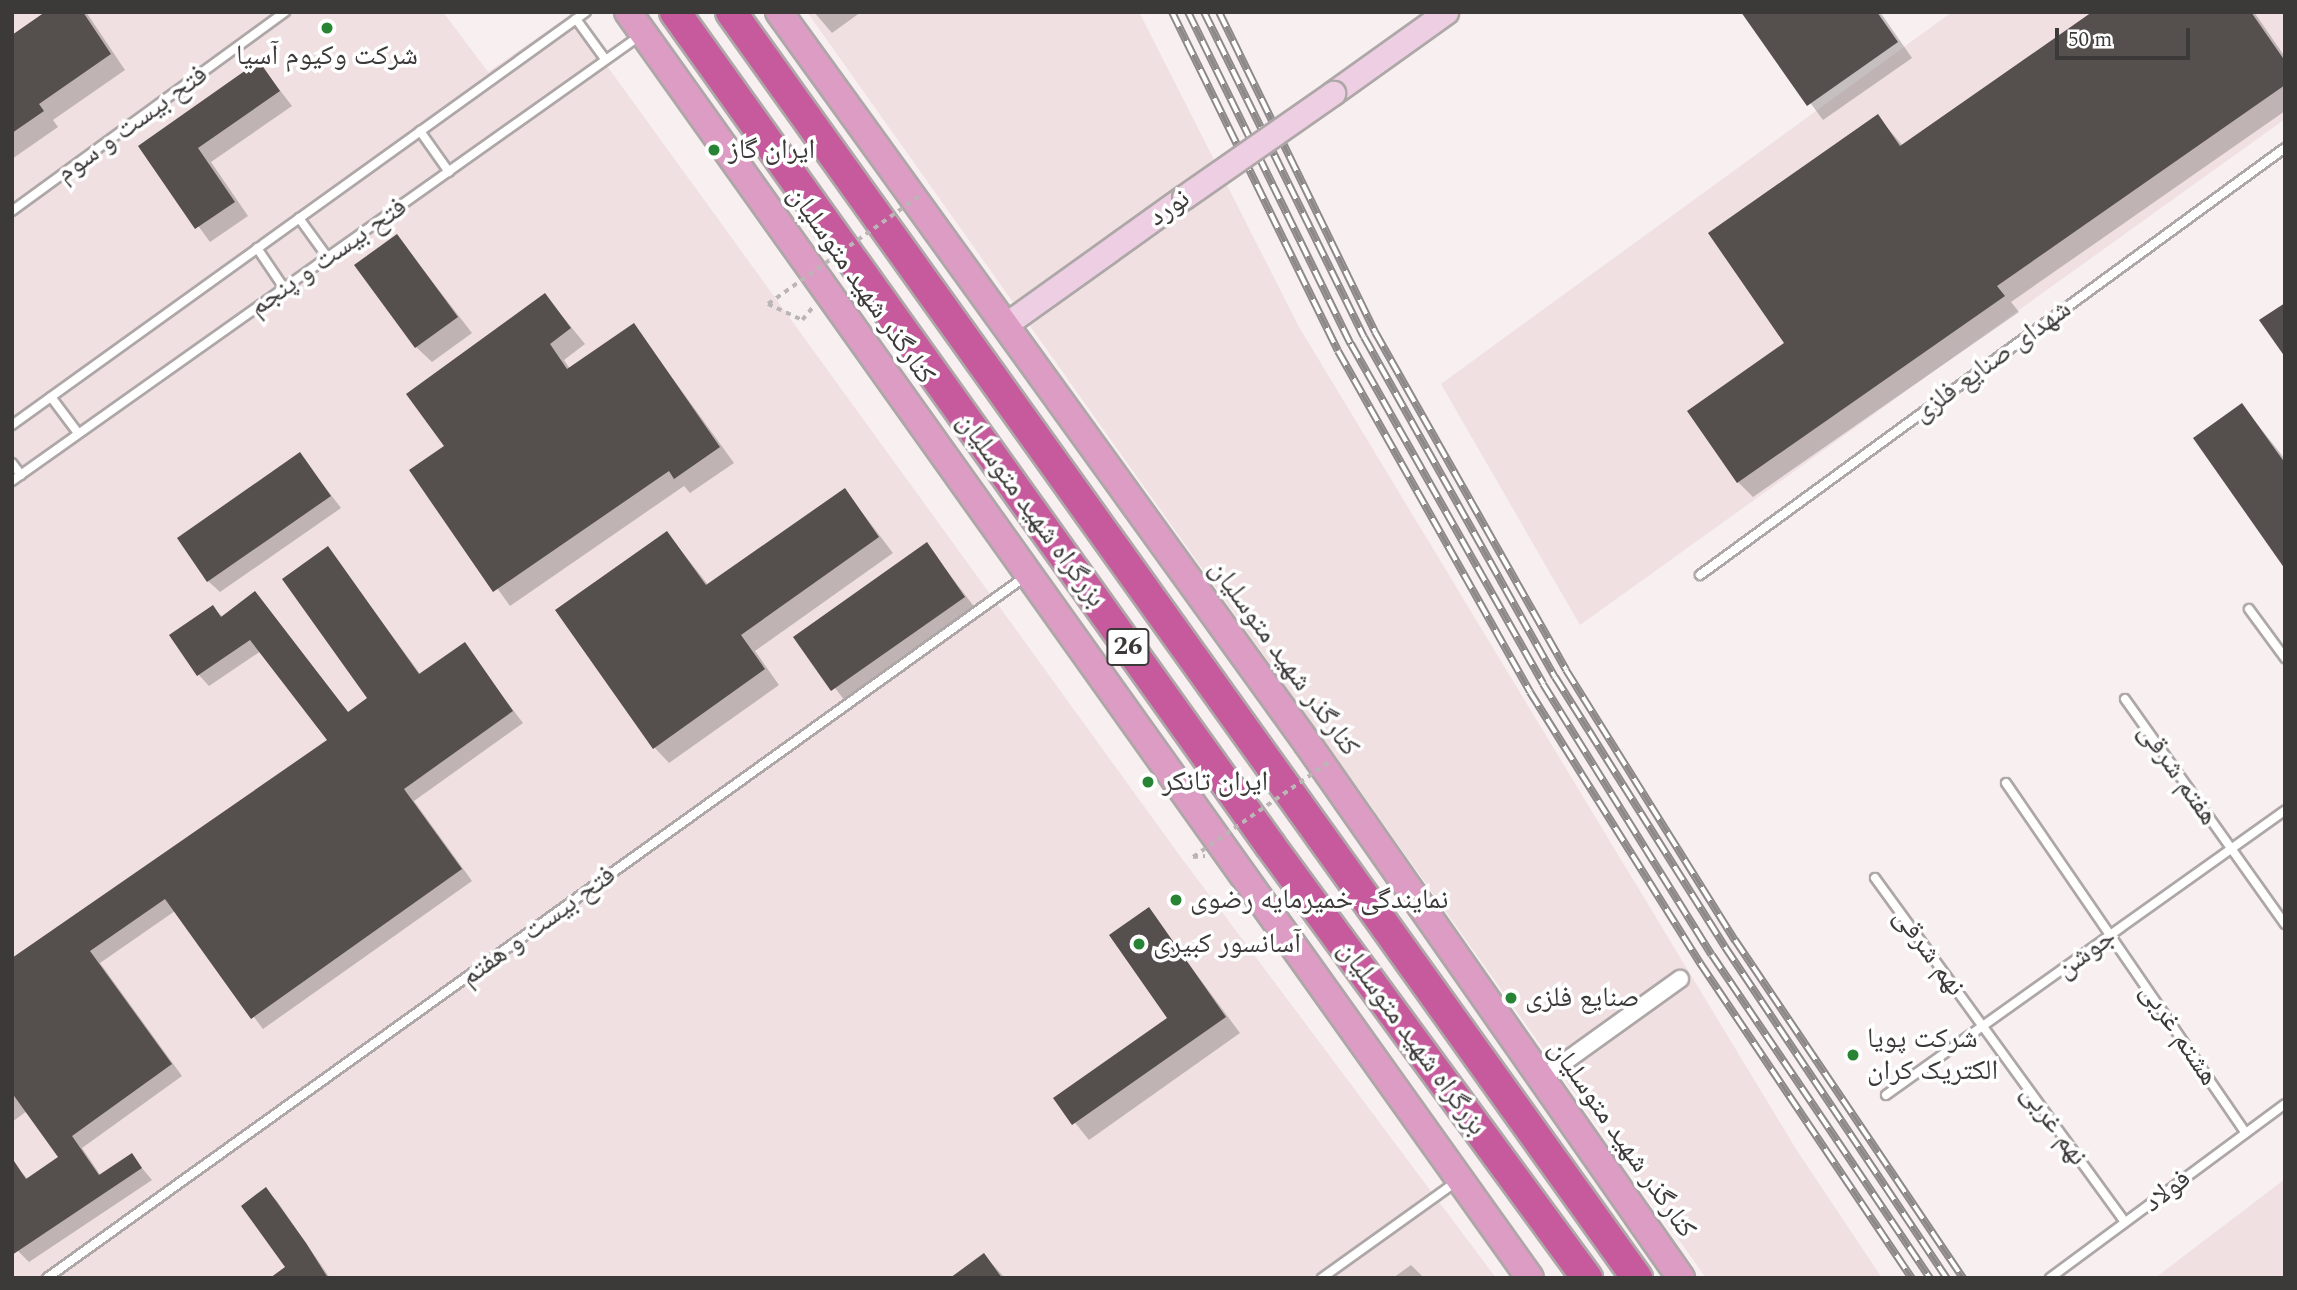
<!DOCTYPE html>
<html>
<head>
<meta charset="utf-8">
<style>
  body { margin:0 }
  #map { position:relative; width:2297px; height:1290px; overflow:hidden; background:#f7eff0; font-family:Spectral,"Noto Naskh Arabic",serif }
  div>[style] { position:absolute }
  [style*='--x'] { left:calc(var(--x)*1px); top:calc(var(--y)*1px); width:calc(var(--w)*1px); rotate:calc(var(--a)*1deg) }
  .built>* { inset:0; background:#f0e0e1 }
  .shadow>* { inset:0; background:#0003 }
  .building>* { inset:0; background:#554f4d }
  .path>* { height:3.5px; margin-top:-1.75px; transform-origin:0; background:repeating-linear-gradient(90deg,#bbb5b6 0 5px,transparent 0 10px) }
  .roads { filter:drop-shadow(2px 0 #aea7a7) drop-shadow(-2px 0 #aea7a7) drop-shadow(0 2px #aea7a7) drop-shadow(0 -2px #aea7a7) }
  .lane>* { height:8px; margin:-4px; padding:0 4px; transform-origin:4px; border-radius:4px; background:#fff }
  .street>* { height:16px; margin:-8px; padding:0 8px; transform-origin:8px; border-radius:8px; background:#fff }
  .secondary>* { height:23px; margin:-11.5px; padding:0 11.5px; transform-origin:11.5px; border-radius:11.5px; background:#eecee2 }
  .primary>* { height:26px; margin:-13px; padding:0 13px; transform-origin:13px; border-radius:13px; background:#dd9cc4 }
  .highway>* { height:30px; margin:-15px; padding:0 15px; transform-origin:15px; border-radius:15px; background:#c65a9d }
  .rail>* { height:8px; margin-top:-4px; transform-origin:0; background:repeating-linear-gradient(90deg,#fff 0 16px,#8d8889 0 32px); box-sizing:border-box; border-block:2px solid #8d8889 }
  .path-bridge>* { height:3.5px; margin-top:-1.75px; transform-origin:0; background:repeating-linear-gradient(90deg,#bbb5b6 0 5px,transparent 0 10px) }
  .bridges { filter:drop-shadow(2px 0 #aea7a7) drop-shadow(-2px 0 #aea7a7) drop-shadow(0 2px #aea7a7) drop-shadow(0 -2px #aea7a7) }
  .secondary-bridge>* { height:23px; margin:-11.5px; padding:0 11.5px; transform-origin:11.5px; border-radius:11.5px; background:#eecee2 }
  .dots>* { width:19px; height:19px; translate:-50% -50%; box-sizing:border-box; border:4px solid #fff; border-radius:50% }
  span { translate:-50% -50%; white-space:nowrap; text-align:center; line-height:1.15; -webkit-text-stroke:7px #fff; paint-order:stroke }
  .shield-label span { padding:2px 5px; background:#fff; border:2px solid; border-radius:5px; -webkit-text-stroke-width:0 }
  .shield-label { font-size:26px; color:#3c3939; font-weight:700 }
  .poi-label { font-size:28px; color:#3c3939 }
  .left { translate:0 -50%; text-align:left }
  .street-label { font-size:28px; color:#3c3939 }
  .frame { position:absolute; inset:0; border:14px solid #3c3939; pointer-events:none }
  .scale { position:absolute; left:2055px; top:28px; width:135px; height:32px; box-sizing:border-box; border:4px solid #3c3939; border-top:0; padding-left:9px; font-size:21px; line-height:24px; white-space:nowrap; color:#3c3939; -webkit-text-stroke:5px #fff; paint-order:stroke }
</style>
</head>
<body>
<div id="map">
  <div class="built">
    <i style="clip-path:polygon(12px 12px,443px 12px,488px 72px,570px 15px,1183px 860px,1496px 1278px,12px 1278px)"></i>
    <i style="clip-path:polygon(807px 12px,1139px 12px,1299px 327px,1796px 1149px,1882px 1278px,1706px 1278px)"></i>
    <i style="clip-path:polygon(1952px 12px,2285px 12px,2285px 119px,1580px 625px,1441px 384px)"></i>
    <i style="clip-path:polygon(2285px 1179px,2285px 1278px,2155px 1278px)"></i>
  </div>
  <div class="shadow">
    <i style="clip-path:polygon(49px 12px,86px 12px,125px 70px,53px 120px,58px 127px,12px 159px,12px 37px)"></i>
    <i style="clip-path:polygon(814px 12px,861px 12px,832px 33px)"></i>
    <i style="clip-path:polygon(1743px 12px,1880px 12px,1912px 58px,1823px 120px)"></i>
    <i style="clip-path:polygon(2095px 12px,2254px 12px,2285px 57px,2285px 111px,2011px 302px,2019px 312px,1753px 497px,1738px 482px,1787px 344px,1878px 117px,1903px 146px)"></i>
    <i style="clip-path:polygon(259px 63px,292px 106px,211px 162px,248px 216px,210px 242px,140px 146px)"></i>
    <i style="clip-path:polygon(397px 236px,472px 333px,432px 362px,416px 347px)"></i>
    <i style="clip-path:polygon(545px 295px,585px 344px,564px 360px,570px 369px,634px 325px,734px 463px,690px 493px,684px 486px,510px 606px,412px 470px,446px 447px)"></i>
    <i style="clip-path:polygon(2242px 405px,2285px 459px,2285px 562px)"></i>
    <i style="clip-path:polygon(300px 455px,341px 508px,220px 592px,208px 581px)"></i>
    <i style="clip-path:polygon(845px 490px,893px 553px,755px 651px,779px 685px,669px 763px,654px 747px,667px 533px,709px 586px)"></i>
    <i style="clip-path:polygon(927px 545px,979px 613px,848px 705px,796px 637px)"></i>
    <i style="clip-path:polygon(328px 549px,421px 675px,464px 645px,523px 723px,414px 801px,472px 881px,263px 1029px,175px 911px,100px 963px,182px 1076px,82px 1148px,101px 1176px,131px 1155px,152px 1180px,29px 1262px,18px 1251px,15px 1166px,28px 1179px,61px 1157px,27px 1111px,12px 1122px,12px 958px,329px 741px,261px 651px,209px 686px,198px 674px,213px 608px,223px 617px,255px 593px,349px 713px,370px 698px)"></i>
    <i style="clip-path:polygon(1148px 909px,1240px 1033px,1089px 1140px,1055px 1098px,1169px 1018px)"></i>
    <i style="clip-path:polygon(266px 1190px,277px 1201px,330px 1278px,273px 1278px,287px 1268px)"></i>
    <i style="clip-path:polygon(984px 1255px,1005px 1278px,953px 1278px)"></i>
    <i style="clip-path:polygon(1411px 1265px,1424px 1278px,1393px 1278px)"></i>
  </div>
  <div class="building">
    <i style="clip-path:polygon(45px 12px,83px 12px,111px 54px,39px 104px,44px 111px,12px 133px,12px 35px)"></i>
    <i style="clip-path:polygon(1741px 12px,1877px 12px,1898px 42px,1807px 106px)"></i>
    <i style="clip-path:polygon(2092px 12px,2251px 12px,2285px 61px,2285px 85px,1997px 286px,2005px 296px,1737px 483px,1687px 411px,1784px 343px,1708px 233px,1878px 114px,1900px 146px)"></i>
    <i style="clip-path:polygon(259px 61px,280px 91px,198px 148px,235px 202px,195px 229px,138px 146px)"></i>
    <i style="clip-path:polygon(397px 234px,458px 317px,415px 348px,354px 265px)"></i>
    <i style="clip-path:polygon(545px 293px,571px 328px,550px 344px,567px 369px,634px 323px,720px 447px,674px 479px,669px 471px,493px 592px,409px 470px,444px 446px,406px 394px)"></i>
    <i style="clip-path:polygon(2285px 303px,2285px 357px,2259px 320px)"></i>
    <i style="clip-path:polygon(2242px 403px,2285px 463px,2285px 569px,2193px 438px)"></i>
    <i style="clip-path:polygon(300px 452px,331px 496px,207px 582px,177px 538px)"></i>
    <i style="clip-path:polygon(845px 488px,879px 537px,741px 635px,765px 669px,653px 749px,555px 610px,667px 531px,706px 585px)"></i>
    <i style="clip-path:polygon(927px 542px,965px 597px,831px 691px,793px 637px)"></i>
    <i style="clip-path:polygon(328px 546px,419px 674px,465px 642px,513px 711px,404px 789px,462px 869px,251px 1019px,165px 899px,90px 951px,172px 1064px,72px 1136px,99px 1175px,132px 1153px,142px 1168px,12px 1255px,12px 1158px,26px 1179px,58px 1157px,12px 1093px,12px 958px,327px 740px,250px 640px,197px 676px,169px 635px,213px 605px,221px 617px,255px 591px,348px 712px,367px 698px,282px 579px)"></i>
    <i style="clip-path:polygon(1149px 907px,1226px 1017px,1072px 1125px,1053px 1098px,1167px 1018px,1109px 935px)"></i>
    <i style="clip-path:polygon(266px 1187px,306px 1243px,328px 1278px,270px 1278px,285px 1267px,241px 1206px)"></i>
    <i style="clip-path:polygon(984px 1253px,1002px 1278px,950px 1278px)"></i>
  </div>
  <div class="path">
    <i style="--x:768;--y:304;--w:38;--a:25"></i>
    <i style="--x:802;--y:320;--w:17;--a:-50"></i>
    <i style="--x:1193;--y:857;--w:12;--a:-5"></i>
  </div>
  <div class="roads">
    <div class="lane">
      <i style="--x:576;--y:19;--w:49;--a:54.1"></i>
      <i style="--x:420;--y:131;--w:50;--a:54.7"></i>
      <i style="--x:12;--y:211;--w:338;--a:-36.1"></i>
      <i style="--x:299;--y:218;--w:49;--a:54.1"></i>
      <i style="--x:257;--y:248;--w:48;--a:56"></i>
      <i style="--x:51;--y:397;--w:45;--a:53.1"></i>
      <i style="--x:12;--y:425;--w:707;--a:-35.74"></i>
      <i style="--x:12;--y:463;--w:15;--a:53"></i>
      <i style="--x:12;--y:481;--w:771;--a:-35.34"></i>
      <i style="--x:1700;--y:575;--w:724;--a:-36.13"></i>
      <i style="--x:2249;--y:609;--w:61;--a:53.7"></i>
      <i style="--x:2125;--y:699;--w:276;--a:54.6"></i>
      <i style="--x:2006;--y:783;--w:424;--a:55.6"></i>
      <i style="--x:1875;--y:878;--w:425;--a:54"></i>
      <i style="--x:1886;--y:1095;--w:490;--a:-35.5"></i>
      <i style="--x:47;--y:1278;--w:1205;--a:-35.64"></i>
      <i style="--x:1322;--y:1278;--w:165;--a:-35.6"></i>
      <i style="--x:2050;--y:1278;--w:292;--a:-36.5"></i>
    </div>
    <div class="street">
      <i style="--x:1542;--y:1078;--w:170;--a:-35.7"></i>
    </div>
    <div class="secondary">
      <i style="--x:1333;--y:93;--w:139;--a:-35.6"></i>
      <i style="--x:1005;--y:325;--w:220;--a:-35.6"></i>
    </div>
    <div class="primary">
      <i style="--x:628;--y:12;--w:1554;--a:54.53"></i>
      <i style="--x:779;--y:12;--w:902;--a:54.16"></i>
      <i style="--x:1307;--y:743;--w:653;--a:55.04"></i>
    </div>
    <div class="highway">
      <i style="--x:675;--y:12;--w:1024;--a:54.46"></i>
      <i style="--x:1270;--y:845;--w:537;--a:53.79"></i>
      <i style="--x:731;--y:12;--w:1557;--a:54.41"></i>
    </div>
  </div>
  <div class="rail">
    <i style="--x:1172;--y:12;--w:377;--a:63.9"></i>
    <i style="--x:1338;--y:351;--w:391;--a:60.6"></i>
    <i style="--x:1530;--y:692;--w:320;--a:57.9"></i>
    <i style="--x:1700;--y:963;--w:380;--a:56.1"></i>
    <i style="--x:1188;--y:12;--w:370;--a:63.9"></i>
    <i style="--x:1351;--y:344;--w:390;--a:60.5"></i>
    <i style="--x:1543;--y:684;--w:319;--a:58.1"></i>
    <i style="--x:1712;--y:955;--w:390;--a:56"></i>
    <i style="--x:1204;--y:12;--w:362;--a:63.8"></i>
    <i style="--x:1364;--y:337;--w:390;--a:60.7"></i>
    <i style="--x:1555;--y:677;--w:319;--a:57.8"></i>
    <i style="--x:1725;--y:947;--w:399;--a:56.2"></i>
    <i style="--x:1219;--y:12;--w:356;--a:64"></i>
    <i style="--x:1375;--y:332;--w:388;--a:60.5"></i>
    <i style="--x:1566;--y:670;--w:319;--a:58"></i>
    <i style="--x:1735;--y:940;--w:408;--a:56"></i>
  </div>
  <div class="path-bridge">
    <i style="--x:768;--y:304;--w:189;--a:-35.5"></i>
    <i style="--x:1193;--y:857;--w:169;--a:-34.9"></i>
  </div>
  <div class="bridges">
    <div class="secondary-bridge">
      <i style="--x:1184;--y:197;--w:182;--a:-34.9"></i>
    </div>
  </div>
  <div class="dots">
    <i style="left:327px;top:28px;background:#288435"></i>
    <i style="left:714px;top:150px;background:#288435"></i>
    <i style="left:1148px;top:782px;background:#288435"></i>
    <i style="left:1176px;top:900px;background:#288435"></i>
    <i style="left:1139px;top:944px;background:#288435"></i>
    <i style="left:1511px;top:998px;background:#288435"></i>
    <i style="left:1853px;top:1055px;background:#288435"></i>
  </div>
  <div class="shield-label">
    <span style="left:1128px;top:647px">26</span>
  </div>
  <div class="poi-label">
    <span style="left:327px;top:56px">شرکت وکیوم آسیا</span>
    <span class="left" style="left:728px;top:150px">ایران گاز</span>
    <span class="left" style="left:1162px;top:782px">ایران تانکر</span>
    <span class="left" style="left:1190px;top:900px">نمایندگی خمیرمایه رضوی</span>
    <span class="left" style="left:1153px;top:944px">آسانسور کبیری</span>
    <span class="left" style="left:1525px;top:998px">صنایع فلزی</span>
    <span class="left" style="left:1867px;top:1055px">شرکت پویا<br>الکتریک کران</span>
  </div>
  <div class="street-label">
    <span style="left:132px;top:124px;rotate:-36deg">فتح بیست و سوم</span>
    <span style="left:1169px;top:208px;rotate:-35deg">نورد</span>
    <span style="left:328px;top:257px;rotate:-35deg">فتح بیست و پنجم</span>
    <span style="left:861px;top:285px;rotate:55deg">کنارگذر شهید متوسلیان</span>
    <span style="left:1992px;top:361px;rotate:-36deg">شهدای صنایع فلزی</span>
    <span style="left:1031px;top:510px;rotate:54deg">بزرگراه شهید متوسلیان</span>
    <span style="left:1284px;top:658px;rotate:54deg">کنارگذر شهید متوسلیان</span>
    <span style="left:2178px;top:774px;rotate:55deg">هفتم شرقی</span>
    <span style="left:538px;top:926px;rotate:-36deg">فتح بیست و هفتم</span>
    <span style="left:1929px;top:952px;rotate:54deg">نهم شرقی</span>
    <span style="left:2086px;top:953px;rotate:-36deg">جوشن</span>
    <span style="left:2179px;top:1034px;rotate:56deg">هشتم غربی</span>
    <span style="left:1412px;top:1038px;rotate:54deg">بزرگراه شهید متوسلیان</span>
    <span style="left:2054px;top:1125px;rotate:54deg">نهم غربی</span>
    <span style="left:1622px;top:1139px;rotate:55deg">کنارگذر شهید متوسلیان</span>
    <span style="left:2167px;top:1191px;rotate:-37deg">فولاد</span>
  </div>
  <div class="frame"></div>
  <div class="scale">50 m</div>
</div>
</body>
</html>
